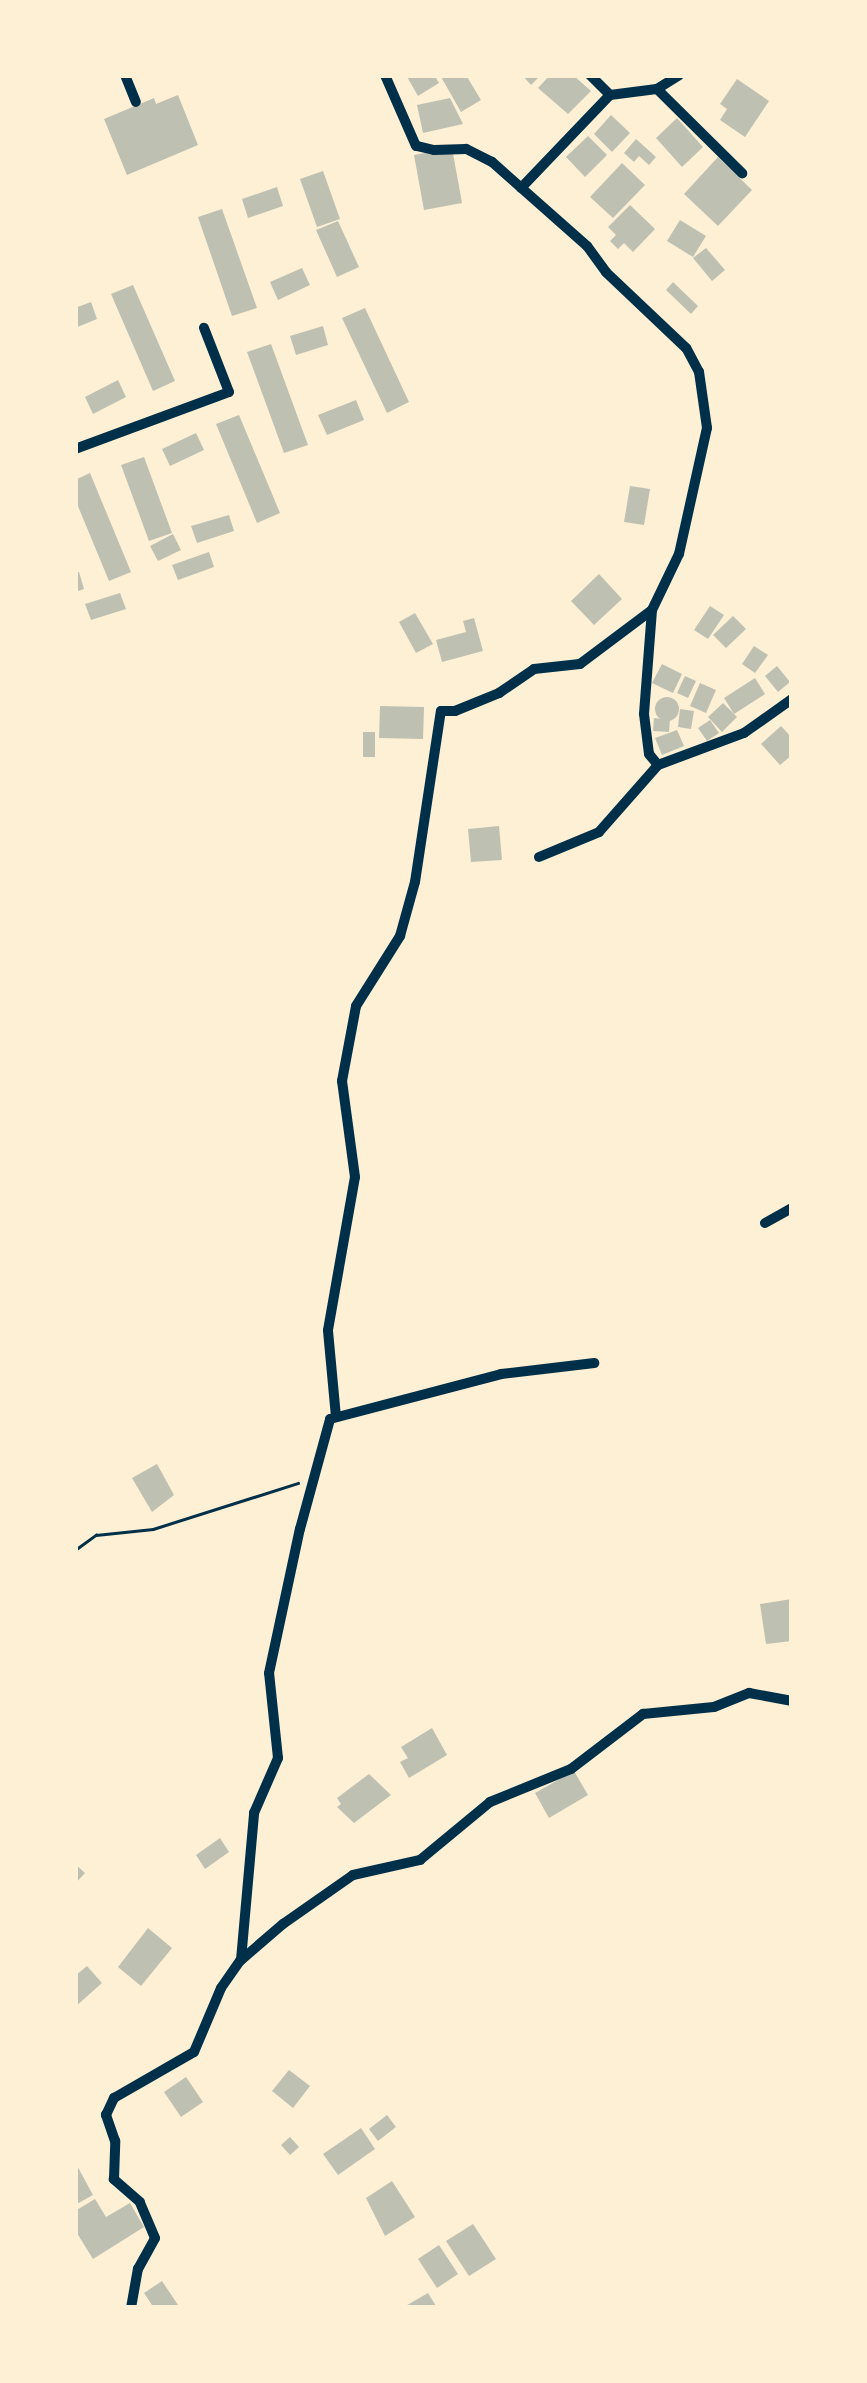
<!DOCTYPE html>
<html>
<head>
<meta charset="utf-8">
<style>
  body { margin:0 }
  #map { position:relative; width:867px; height:2383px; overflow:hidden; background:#fdf0d5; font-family:"Libre Baskerville",serif }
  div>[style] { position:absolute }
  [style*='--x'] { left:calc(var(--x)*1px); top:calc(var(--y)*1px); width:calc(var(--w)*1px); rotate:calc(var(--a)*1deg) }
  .building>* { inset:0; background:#bec0b2 }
  .round { border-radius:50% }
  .path>* { height:2.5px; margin:-1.25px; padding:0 1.25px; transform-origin:1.25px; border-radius:1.25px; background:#003049 }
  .minor>* { height:10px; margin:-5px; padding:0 5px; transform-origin:5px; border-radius:5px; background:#003049 }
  span { translate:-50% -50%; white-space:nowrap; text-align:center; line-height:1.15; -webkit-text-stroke:10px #fdf0d5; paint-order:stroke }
  .frame { position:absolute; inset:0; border:78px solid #fdf0d5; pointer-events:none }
</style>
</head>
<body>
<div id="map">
  <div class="building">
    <i style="clip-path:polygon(406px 75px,434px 75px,439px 83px,418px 96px)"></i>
    <i style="clip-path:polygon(440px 75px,466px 75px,481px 100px,461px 112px)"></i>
    <i style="clip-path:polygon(522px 75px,541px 75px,531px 85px)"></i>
    <i style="clip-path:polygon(550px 75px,573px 75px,591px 91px,568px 114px,538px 88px)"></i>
    <i style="clip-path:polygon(737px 79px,769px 101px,745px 137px,720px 120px,727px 109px,720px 104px)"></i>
    <i style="clip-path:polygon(178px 95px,198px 145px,127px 175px,104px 119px,154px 98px,156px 104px)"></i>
    <i style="clip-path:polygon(450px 98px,463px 124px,423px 133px,417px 105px)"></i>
    <i style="clip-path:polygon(611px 115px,630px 133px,612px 152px,594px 134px)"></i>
    <i style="clip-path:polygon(677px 118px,703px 147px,682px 167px,656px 138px)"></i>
    <i style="clip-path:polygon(588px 136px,607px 155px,585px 177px,566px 157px)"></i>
    <i style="clip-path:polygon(636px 139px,656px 157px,649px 165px,639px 156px,634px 162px,624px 153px)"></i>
    <i style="clip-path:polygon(452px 148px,462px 203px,424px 210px,414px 155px)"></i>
    <i style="clip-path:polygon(718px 157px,752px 190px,718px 226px,684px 194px)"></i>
    <i style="clip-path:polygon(622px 163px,645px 185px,613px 218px,590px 197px)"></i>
    <i style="clip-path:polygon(323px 171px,340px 219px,317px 227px,300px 179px)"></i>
    <i style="clip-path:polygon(277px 187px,283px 206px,248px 218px,242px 199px)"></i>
    <i style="clip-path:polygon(630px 205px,655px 229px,633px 252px,624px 243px,618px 249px,610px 241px,616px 235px,608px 227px)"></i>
    <i style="clip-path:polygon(222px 209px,257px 308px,232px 316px,198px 217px)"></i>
    <i style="clip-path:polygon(680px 220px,706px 236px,693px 257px,667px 241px)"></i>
    <i style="clip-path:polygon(338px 221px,359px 267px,337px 277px,316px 230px)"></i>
    <i style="clip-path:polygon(706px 248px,725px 270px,712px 281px,693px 258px)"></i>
    <i style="clip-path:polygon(302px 268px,310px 285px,278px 300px,270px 282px)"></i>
    <i style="clip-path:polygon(673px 282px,698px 306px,691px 314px,666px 290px)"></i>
    <i style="clip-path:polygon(133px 285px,175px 381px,153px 391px,111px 294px)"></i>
    <i style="clip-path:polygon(91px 302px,97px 319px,75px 328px,75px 308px)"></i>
    <i style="clip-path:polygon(365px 308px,409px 402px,387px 413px,342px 318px)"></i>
    <i style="clip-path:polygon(323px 326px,328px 345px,296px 355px,290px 336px)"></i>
    <i style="clip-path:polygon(271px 344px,308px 445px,284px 453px,247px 352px)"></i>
    <i style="clip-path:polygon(118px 380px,126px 397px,93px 414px,85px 397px)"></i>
    <i style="clip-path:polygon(356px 400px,364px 420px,327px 435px,318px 415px)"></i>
    <i style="clip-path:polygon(239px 415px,280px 513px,257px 523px,216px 424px)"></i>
    <i style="clip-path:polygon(196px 433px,204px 450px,170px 466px,162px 449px)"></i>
    <i style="clip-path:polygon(144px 457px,172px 533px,149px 541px,121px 465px)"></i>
    <i style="clip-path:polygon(90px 473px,131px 572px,109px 581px,75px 499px,75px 480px)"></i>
    <i style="clip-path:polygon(630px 486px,650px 489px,644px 525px,624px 522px)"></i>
    <i style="clip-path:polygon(229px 515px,234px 531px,197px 543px,191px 526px)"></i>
    <i style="clip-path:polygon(173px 534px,181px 550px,158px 561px,150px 546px)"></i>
    <i style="clip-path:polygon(209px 552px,214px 567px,178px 580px,172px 565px)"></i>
    <i style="clip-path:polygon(79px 572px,84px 589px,75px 592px,75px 573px)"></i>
    <i style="clip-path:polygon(599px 574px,622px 599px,594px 625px,571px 601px)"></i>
    <i style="clip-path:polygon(120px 593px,126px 609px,91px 620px,85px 604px)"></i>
    <i style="clip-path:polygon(710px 606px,724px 615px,708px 639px,694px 630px)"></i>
    <i style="clip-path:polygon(415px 613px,433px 644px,416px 653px,399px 622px)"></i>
    <i style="clip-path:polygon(733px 616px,746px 629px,726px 648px,713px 635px)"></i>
    <i style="clip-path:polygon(474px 618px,483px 651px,442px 662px,436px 640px,466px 632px,463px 621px)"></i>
    <i style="clip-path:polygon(754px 646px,768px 655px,755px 673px,742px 664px)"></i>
    <i style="clip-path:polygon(662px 664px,682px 674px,673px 693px,652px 683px)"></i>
    <i style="clip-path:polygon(777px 666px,790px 682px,778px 692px,765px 676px)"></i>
    <i style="clip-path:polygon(685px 676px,696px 681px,688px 698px,677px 693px)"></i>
    <i style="clip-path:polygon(755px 678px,765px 694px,734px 714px,724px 698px)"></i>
    <i style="clip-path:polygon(700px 683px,716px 690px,706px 713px,690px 706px)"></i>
    <i class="round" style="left:655px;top:697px;width:24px;height:24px"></i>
    <i style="clip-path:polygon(723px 703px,737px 717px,722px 732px,708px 717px)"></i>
    <i style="clip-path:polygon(380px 706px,424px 707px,423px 739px,379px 738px)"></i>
    <i style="clip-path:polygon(680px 709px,694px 711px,691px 729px,678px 727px)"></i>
    <i style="clip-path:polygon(654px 718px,670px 720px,669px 732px,653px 731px)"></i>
    <i style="clip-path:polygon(710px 720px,719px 733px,707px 741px,698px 728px)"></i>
    <i style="clip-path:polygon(781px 726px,792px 738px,792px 755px,780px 765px,761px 744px)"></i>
    <i style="clip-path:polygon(677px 730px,684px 746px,662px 755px,655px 738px)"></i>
    <i style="clip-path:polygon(363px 732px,375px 732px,375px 757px,363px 757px)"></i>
    <i style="clip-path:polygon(499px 826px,502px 860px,471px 862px,468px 829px)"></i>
    <i style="clip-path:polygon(157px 1464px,174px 1495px,152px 1512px,132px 1478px)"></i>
    <i style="clip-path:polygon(792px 1599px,792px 1641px,766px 1644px,760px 1604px)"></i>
    <i style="clip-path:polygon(432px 1728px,447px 1755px,409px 1778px,400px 1762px,408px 1758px,401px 1747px)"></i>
    <i style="clip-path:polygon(574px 1771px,588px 1795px,549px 1818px,535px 1793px)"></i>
    <i style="clip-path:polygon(369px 1774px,391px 1795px,354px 1823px,337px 1807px,341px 1804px,337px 1798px)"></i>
    <i style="clip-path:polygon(220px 1838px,229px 1852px,205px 1869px,196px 1855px)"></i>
    <i style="clip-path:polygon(75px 1864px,85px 1873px,75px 1884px)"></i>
    <i style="clip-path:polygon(148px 1928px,172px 1948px,141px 1986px,118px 1967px)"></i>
    <i style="clip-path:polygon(87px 1966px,102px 1983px,75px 2007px,75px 1976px)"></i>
    <i style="clip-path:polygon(289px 2070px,310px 2086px,293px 2108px,272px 2091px)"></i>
    <i style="clip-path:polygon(186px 2077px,203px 2102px,181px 2117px,164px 2092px)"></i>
    <i style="clip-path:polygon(387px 2115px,396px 2127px,378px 2141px,369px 2129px)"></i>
    <i style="clip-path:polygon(361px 2128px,375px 2149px,338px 2175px,323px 2154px)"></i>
    <i style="clip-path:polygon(290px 2137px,299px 2147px,290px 2155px,281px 2145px)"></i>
    <i style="clip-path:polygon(75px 2162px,93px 2195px,75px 2205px)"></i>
    <i style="clip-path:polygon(392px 2181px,415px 2217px,385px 2236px,366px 2198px)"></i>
    <i style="clip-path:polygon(95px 2199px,106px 2217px,130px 2203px,144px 2227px,93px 2259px,75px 2230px,75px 2211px)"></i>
    <i style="clip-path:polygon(473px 2224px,496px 2259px,469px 2276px,446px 2241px)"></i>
    <i style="clip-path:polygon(439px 2245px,458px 2274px,437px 2288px,418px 2259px)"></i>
    <i style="clip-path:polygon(162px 2281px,180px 2308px,154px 2308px,144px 2293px)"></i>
    <i style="clip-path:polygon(428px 2293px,436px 2306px,402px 2308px)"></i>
  </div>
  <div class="path">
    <i style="--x:75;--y:1550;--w:26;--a:-36"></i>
    <i style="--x:96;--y:1535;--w:57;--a:-6"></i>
    <i style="--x:153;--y:1529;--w:152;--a:-17.6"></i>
  </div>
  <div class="minor">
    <i style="--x:125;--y:75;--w:29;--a:68"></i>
    <i style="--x:590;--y:75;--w:28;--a:45"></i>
    <i style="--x:657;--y:89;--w:120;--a:44.7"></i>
    <i style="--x:521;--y:188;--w:129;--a:-46.3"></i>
    <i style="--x:610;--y:95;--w:47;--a:-7.3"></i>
    <i style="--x:657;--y:89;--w:26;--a:-32"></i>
    <i style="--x:75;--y:449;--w:164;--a:-20.3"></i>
    <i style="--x:229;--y:392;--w:69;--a:-111.3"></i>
    <i style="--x:652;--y:610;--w:104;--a:94.4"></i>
    <i style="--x:644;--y:714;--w:40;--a:82.9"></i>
    <i style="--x:649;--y:754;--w:14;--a:51"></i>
    <i style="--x:539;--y:857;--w:65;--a:-22.6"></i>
    <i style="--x:599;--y:832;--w:89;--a:-48.6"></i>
    <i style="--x:658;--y:765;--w:92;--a:-20.4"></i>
    <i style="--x:744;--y:733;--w:59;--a:-35.3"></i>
    <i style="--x:765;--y:1223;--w:31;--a:-29"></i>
    <i style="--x:336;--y:1417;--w:87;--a:-95.3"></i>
    <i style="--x:328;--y:1330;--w:155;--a:-80"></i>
    <i style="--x:355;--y:1177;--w:97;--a:-97.7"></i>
    <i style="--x:342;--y:1081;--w:76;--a:-79.4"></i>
    <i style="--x:356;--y:1006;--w:83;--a:-57.8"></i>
    <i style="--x:400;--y:936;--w:56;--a:-74.5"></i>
    <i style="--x:415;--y:882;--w:173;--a:-81.4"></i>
    <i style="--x:441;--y:711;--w:14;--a:0"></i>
    <i style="--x:455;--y:711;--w:48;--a:-22.2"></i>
    <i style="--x:499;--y:693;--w:42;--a:-34.4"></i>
    <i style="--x:534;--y:669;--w:46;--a:-6.2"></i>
    <i style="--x:580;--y:664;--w:90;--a:-36.9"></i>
    <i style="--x:652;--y:610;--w:62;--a:-64.3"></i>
    <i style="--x:679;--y:554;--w:129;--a:-77.5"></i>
    <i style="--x:707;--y:428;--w:57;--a:-98.1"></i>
    <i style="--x:699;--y:372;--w:27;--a:-118"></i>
    <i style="--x:686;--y:348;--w:110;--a:-136.5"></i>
    <i style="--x:606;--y:272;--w:32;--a:-126"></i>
    <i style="--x:587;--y:246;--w:127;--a:-138.5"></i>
    <i style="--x:492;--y:162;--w:29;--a:-153"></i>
    <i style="--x:466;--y:149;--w:32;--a:178"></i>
    <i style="--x:434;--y:150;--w:18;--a:-167"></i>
    <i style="--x:416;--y:146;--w:77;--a:-113.6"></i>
    <i style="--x:241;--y:1960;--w:148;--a:-84.9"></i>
    <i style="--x:254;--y:1813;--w:60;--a:-66.4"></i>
    <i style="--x:278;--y:1758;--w:85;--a:-96"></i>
    <i style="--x:269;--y:1673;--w:147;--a:-77.9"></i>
    <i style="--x:300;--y:1529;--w:114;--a:-74.7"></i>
    <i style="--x:330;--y:1419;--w:177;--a:-14.7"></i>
    <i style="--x:501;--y:1374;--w:94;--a:-6.7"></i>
    <i style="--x:131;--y:2308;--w:40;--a:-80"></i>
    <i style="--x:138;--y:2269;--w:35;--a:-61"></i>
    <i style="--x:155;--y:2238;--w:39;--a:-113"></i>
    <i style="--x:140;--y:2202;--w:35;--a:-139"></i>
    <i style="--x:114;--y:2179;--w:38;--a:-88"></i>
    <i style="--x:115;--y:2141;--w:28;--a:-109"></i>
    <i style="--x:106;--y:2115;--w:19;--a:-65"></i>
    <i style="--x:114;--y:2098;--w:92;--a:-29.9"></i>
    <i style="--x:194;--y:2052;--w:69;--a:-67.1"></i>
    <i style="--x:221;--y:1988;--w:33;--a:-55"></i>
    <i style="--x:240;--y:1961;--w:57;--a:-40.7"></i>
    <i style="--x:283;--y:1924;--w:85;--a:-35"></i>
    <i style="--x:353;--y:1875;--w:69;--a:-12.6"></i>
    <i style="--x:420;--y:1860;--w:91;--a:-39.6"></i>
    <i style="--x:490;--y:1802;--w:87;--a:-22.2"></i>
    <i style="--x:571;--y:1769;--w:91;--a:-37.4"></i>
    <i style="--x:643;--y:1714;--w:71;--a:-5.6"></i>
    <i style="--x:714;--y:1707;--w:38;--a:-22"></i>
    <i style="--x:749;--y:1693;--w:44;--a:10.5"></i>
  </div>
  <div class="frame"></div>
</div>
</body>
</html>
